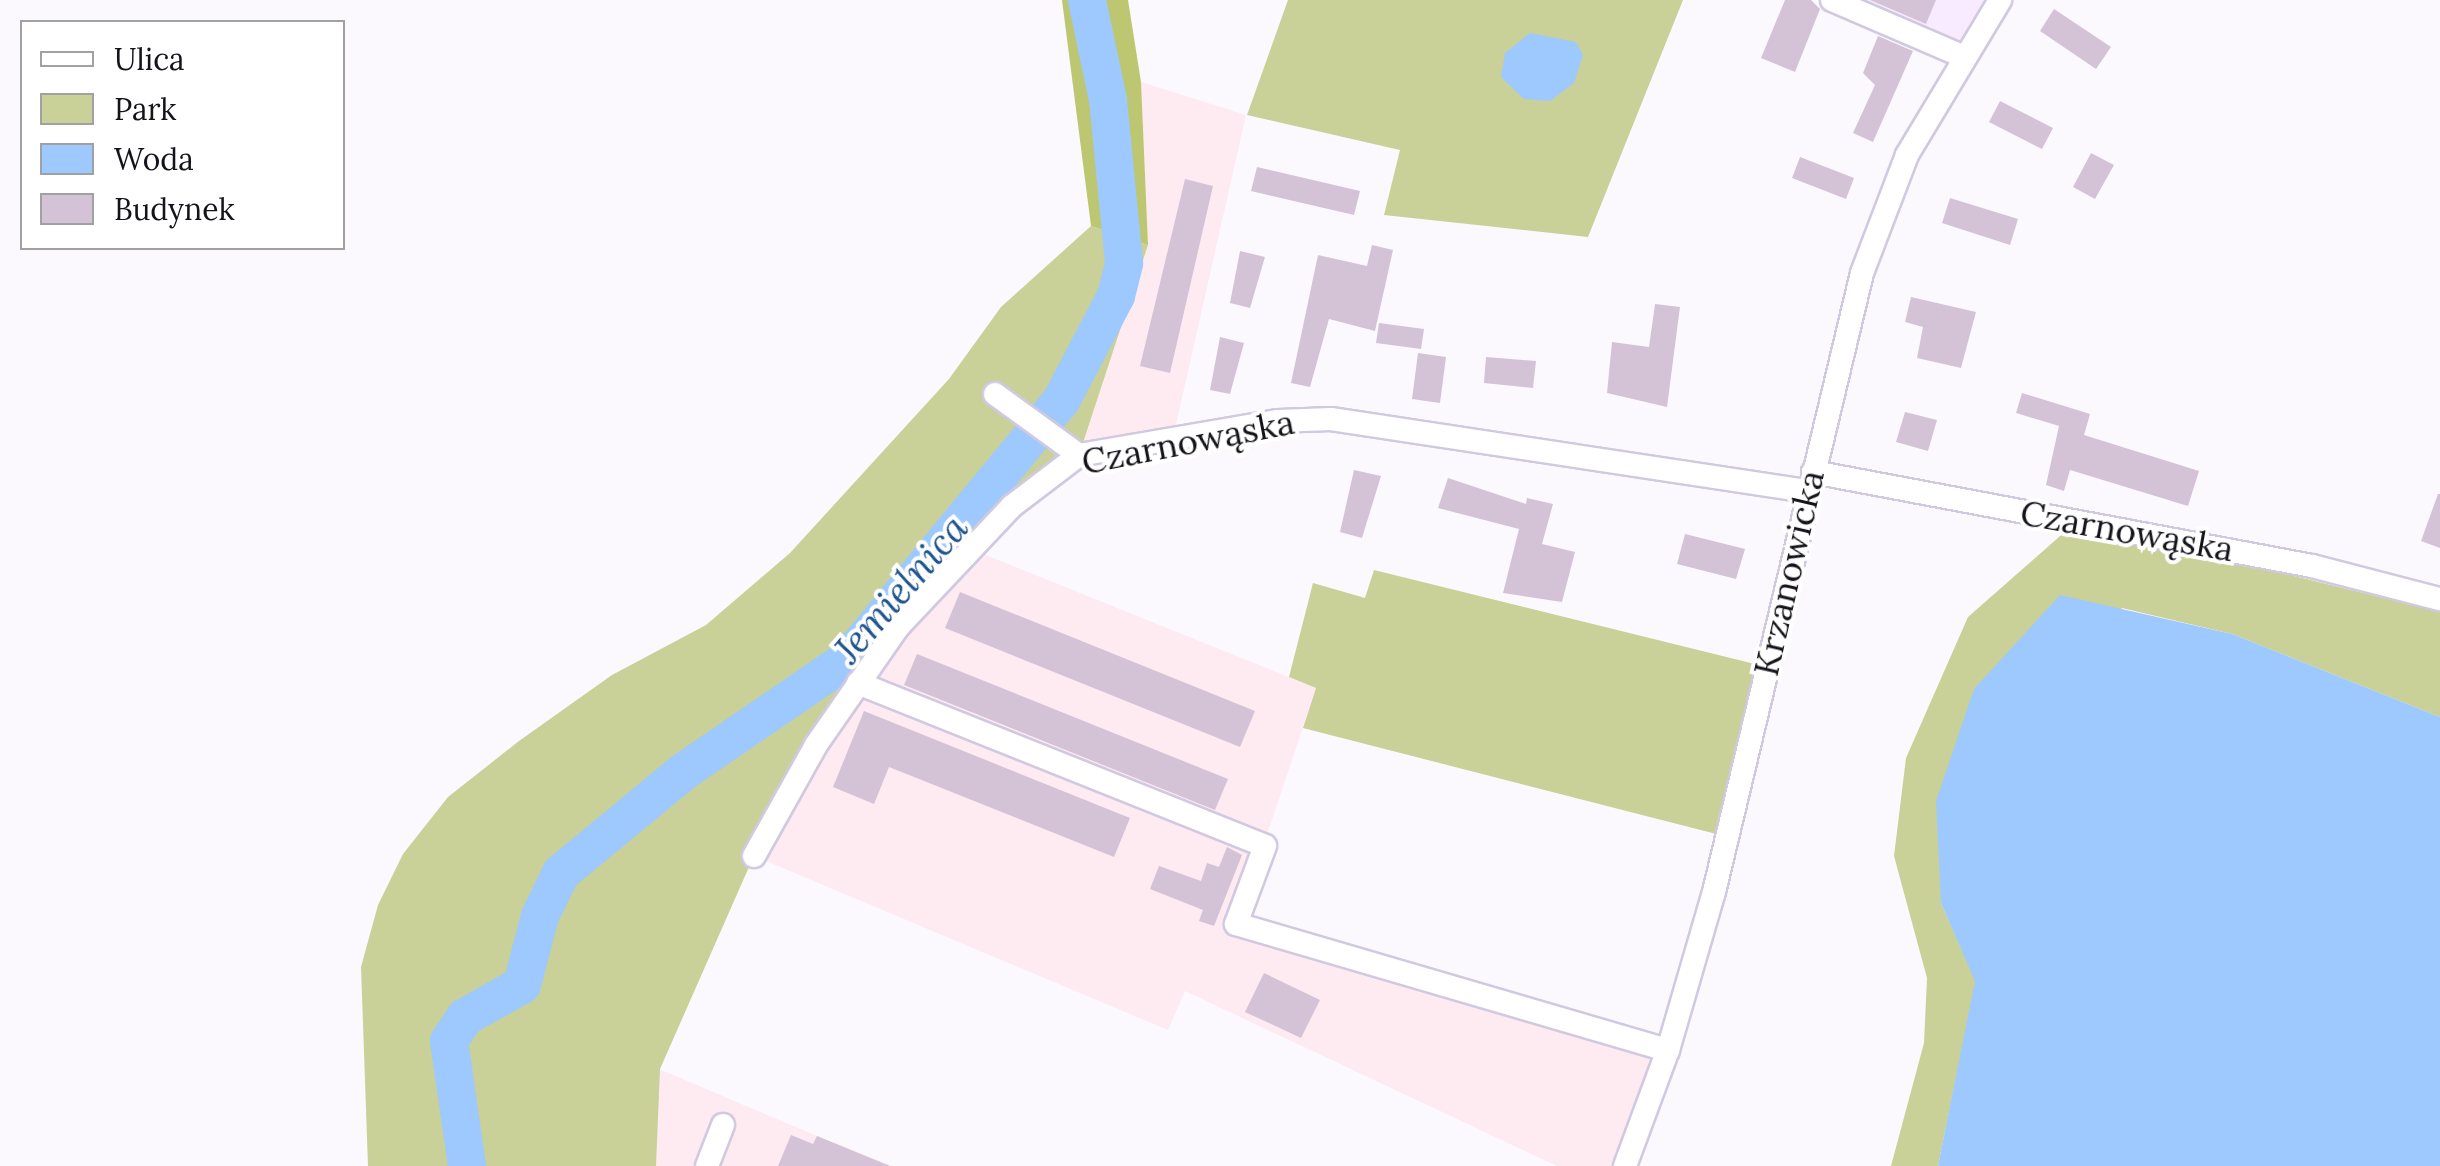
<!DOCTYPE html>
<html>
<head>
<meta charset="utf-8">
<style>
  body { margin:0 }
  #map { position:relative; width:2440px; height:1166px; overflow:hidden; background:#fbf9fe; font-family:Lora,serif }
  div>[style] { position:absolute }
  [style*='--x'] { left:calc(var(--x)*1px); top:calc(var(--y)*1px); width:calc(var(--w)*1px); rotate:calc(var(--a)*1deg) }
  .commercial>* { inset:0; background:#f8ebff }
  .industrial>* { inset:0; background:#feeaf1 }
  .green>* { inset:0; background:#c9d098 }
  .forest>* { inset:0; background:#bdc670 }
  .water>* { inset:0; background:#9dc9fe }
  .river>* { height:38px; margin:-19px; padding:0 19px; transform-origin:19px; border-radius:19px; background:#9dc9fe }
  .building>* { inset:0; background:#d4c3d6 }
  .roads { filter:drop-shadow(2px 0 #d0c9df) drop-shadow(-2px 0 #d0c9df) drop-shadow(0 2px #d0c9df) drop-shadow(0 -2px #d0c9df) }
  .minor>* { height:22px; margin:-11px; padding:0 11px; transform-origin:11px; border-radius:11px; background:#fff }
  span { translate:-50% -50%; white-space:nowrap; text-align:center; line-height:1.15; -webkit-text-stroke:8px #fff; paint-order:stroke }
  .street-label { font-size:35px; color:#15131a }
  .water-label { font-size:38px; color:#1d538e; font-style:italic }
  .legend { position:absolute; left:20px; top:20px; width:325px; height:230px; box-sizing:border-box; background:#fff; border:2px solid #a1a1a3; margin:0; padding:12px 18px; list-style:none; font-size:30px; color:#15131a }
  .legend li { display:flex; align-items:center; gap:20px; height:50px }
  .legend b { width:50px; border:2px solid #a1a1a3 }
</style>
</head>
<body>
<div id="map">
  <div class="commercial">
    <i style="clip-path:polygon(1832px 0,2000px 0,1962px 56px)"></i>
  </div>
  <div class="industrial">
    <i style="clip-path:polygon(1141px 82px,1246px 115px,1172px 442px,1079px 455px,1148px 245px)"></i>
    <i style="clip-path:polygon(971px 549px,1316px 688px,1237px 924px,1668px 1050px,1625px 1166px,1557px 1166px,1185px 991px,1168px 1030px,754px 856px,816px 745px)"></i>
    <i style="clip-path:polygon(659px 1069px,817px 1136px,892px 1166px,656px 1166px)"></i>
  </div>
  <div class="green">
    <i style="clip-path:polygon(1288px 0,1683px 0,1588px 237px,1384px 215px,1400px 150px,1247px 115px)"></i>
    <i style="clip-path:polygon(1091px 226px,1148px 245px,1079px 455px,898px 627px,760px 842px,660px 1069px,656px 1166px,368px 1166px,361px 967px,378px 905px,403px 854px,448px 797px,519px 741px,612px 675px,706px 625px,790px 553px,949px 379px,1001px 307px)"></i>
    <i style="clip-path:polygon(2076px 522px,2440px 612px,2440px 717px,2232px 634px,2122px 608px,1941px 903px,1976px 981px,1938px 1166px,1891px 1166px,1924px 1043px,1927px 978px,1894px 856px,1906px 758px,1968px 617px)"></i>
    <i style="clip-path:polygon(1374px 570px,1767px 667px,1728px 837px,1303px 728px,1316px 688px,1289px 677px,1313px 583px,1365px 598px)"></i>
  </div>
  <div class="forest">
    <i style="clip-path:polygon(1062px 0,1128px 0,1141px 82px,1148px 245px,1091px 226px)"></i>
  </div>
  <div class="water">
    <i style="clip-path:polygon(1530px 33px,1576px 42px,1583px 55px,1574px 83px,1550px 101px,1524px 99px,1501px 77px,1505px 53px)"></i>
    <i style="clip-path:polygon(2060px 595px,2232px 634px,2440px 717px,2440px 1166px,1938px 1166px,1975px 981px,1941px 903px,1936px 801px,1974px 689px)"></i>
  </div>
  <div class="river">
    <i style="--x:467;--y:1166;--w:126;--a:-98.2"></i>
    <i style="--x:449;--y:1041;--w:29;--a:-56"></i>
    <i style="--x:465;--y:1017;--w:65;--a:-29.3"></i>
    <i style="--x:522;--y:985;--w:71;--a:-75.4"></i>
    <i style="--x:540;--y:916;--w:48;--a:-64"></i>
    <i style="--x:561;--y:873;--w:158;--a:-39.6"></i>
    <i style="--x:683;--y:772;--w:200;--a:-34.4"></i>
    <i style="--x:848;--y:659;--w:335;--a:-50.5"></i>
    <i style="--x:1061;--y:401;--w:119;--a:-62.4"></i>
    <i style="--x:1116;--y:296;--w:34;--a:-76"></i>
    <i style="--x:1124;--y:263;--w:164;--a:-95.6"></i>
    <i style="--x:1108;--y:100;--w:102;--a:-101.9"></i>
  </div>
  <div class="building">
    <i style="clip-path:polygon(1785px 0,1811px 0,1820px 9px,1795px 72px,1761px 58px)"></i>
    <i style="clip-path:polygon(1870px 0,1936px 0,1926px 24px)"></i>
    <i style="clip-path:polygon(2054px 9px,2111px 47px,2096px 69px,2040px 31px)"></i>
    <i style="clip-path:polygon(1878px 36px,1913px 51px,1873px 142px,1853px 133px,1875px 85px,1863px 73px)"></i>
    <i style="clip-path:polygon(2000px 101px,2053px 128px,2042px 149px,1989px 122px)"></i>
    <i style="clip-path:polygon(2091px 153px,2114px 165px,2095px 199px,2073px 187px)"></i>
    <i style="clip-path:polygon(1800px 157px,1854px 178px,1846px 199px,1792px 178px)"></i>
    <i style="clip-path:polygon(1257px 167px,1360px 191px,1354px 215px,1251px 191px)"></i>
    <i style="clip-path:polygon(1185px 179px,1213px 186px,1170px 373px,1140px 366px)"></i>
    <i style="clip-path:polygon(1950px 198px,2018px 219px,2010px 245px,1942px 223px)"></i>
    <i style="clip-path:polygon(1372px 245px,1393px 250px,1375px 331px,1329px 319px,1310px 387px,1291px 383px,1318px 255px,1367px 266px)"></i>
    <i style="clip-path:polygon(1240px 251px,1265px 257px,1250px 308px,1230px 303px)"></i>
    <i style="clip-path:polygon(1911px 297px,1976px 312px,1961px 368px,1917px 358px,1923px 327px,1905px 322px)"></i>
    <i style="clip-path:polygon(1655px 304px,1680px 307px,1667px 407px,1607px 393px,1612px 342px,1649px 347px)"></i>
    <i style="clip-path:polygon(1379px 323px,1424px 329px,1421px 349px,1376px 343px)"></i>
    <i style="clip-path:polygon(1220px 337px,1244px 343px,1230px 394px,1210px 390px)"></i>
    <i style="clip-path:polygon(1418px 353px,1446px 357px,1440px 403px,1412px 399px)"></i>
    <i style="clip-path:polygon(1486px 357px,1536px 361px,1533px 388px,1484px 383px)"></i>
    <i style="clip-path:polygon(2022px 393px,2090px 414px,2084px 435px,2199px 471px,2188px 506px,2070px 470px,2064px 491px,2046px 485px,2059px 426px,2016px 413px)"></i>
    <i style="clip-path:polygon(1905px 412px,1937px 420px,1928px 451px,1896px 442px)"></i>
    <i style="clip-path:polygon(1354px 470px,1381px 476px,1362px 538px,1340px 532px)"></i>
    <i style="clip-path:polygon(1448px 478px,1526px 504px,1527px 498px,1553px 504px,1542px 544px,1575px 552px,1562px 602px,1503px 593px,1519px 529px,1438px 508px)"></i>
    <i style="clip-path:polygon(2438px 494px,2440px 494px,2440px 548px,2421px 541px)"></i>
    <i style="clip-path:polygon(1685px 534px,1745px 549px,1736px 579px,1677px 564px)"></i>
    <i style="clip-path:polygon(960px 592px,1255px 711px,1240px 747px,945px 628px)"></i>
    <i style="clip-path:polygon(917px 654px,1228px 779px,1215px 810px,904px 685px)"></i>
    <i style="clip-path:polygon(864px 711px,1130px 818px,1114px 857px,889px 767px,874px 804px,833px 787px)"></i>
    <i style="clip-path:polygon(1227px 847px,1242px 855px,1214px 926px,1199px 921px,1203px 910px,1150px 889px,1159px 866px,1201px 881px,1207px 863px,1219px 867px)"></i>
    <i style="clip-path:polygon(1264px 973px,1320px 1000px,1301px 1038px,1245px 1012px)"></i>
    <i style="clip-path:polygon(791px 1135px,813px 1144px,817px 1136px,890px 1166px,778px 1166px)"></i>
  </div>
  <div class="roads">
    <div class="minor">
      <i style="--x:1832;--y:0;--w:142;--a:23.3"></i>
      <i style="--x:995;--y:394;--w:104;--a:36"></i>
      <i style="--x:1813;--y:472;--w:508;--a:10.67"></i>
      <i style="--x:2312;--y:566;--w:132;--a:14.5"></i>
      <i style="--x:858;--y:683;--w:438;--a:21.8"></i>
      <i style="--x:1265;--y:846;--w:83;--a:110.4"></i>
      <i style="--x:1236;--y:924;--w:450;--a:16.3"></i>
      <i style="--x:754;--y:856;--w:127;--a:-60.8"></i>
      <i style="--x:816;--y:745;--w:144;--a:-55.2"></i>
      <i style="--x:898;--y:627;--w:166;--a:-46.7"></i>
      <i style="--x:1012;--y:506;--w:84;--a:-37.3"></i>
      <i style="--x:1079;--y:455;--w:202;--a:-9.7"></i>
      <i style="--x:1278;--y:421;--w:53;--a:-2.2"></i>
      <i style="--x:1331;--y:419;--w:482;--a:8.6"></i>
      <i style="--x:707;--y:1166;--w:44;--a:-68.7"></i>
      <i style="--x:1625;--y:1166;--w:124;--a:-69.7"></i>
      <i style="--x:1668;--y:1050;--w:165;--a:-73.8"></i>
      <i style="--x:1714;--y:892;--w:636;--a:-76.55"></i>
      <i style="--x:1862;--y:273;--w:126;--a:-69.1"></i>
      <i style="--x:1907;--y:155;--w:181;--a:-59"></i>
    </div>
  </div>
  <div class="street-label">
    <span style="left:1188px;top:442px;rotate:-11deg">Czarnowąska</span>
    <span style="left:2127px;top:531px;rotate:10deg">Czarnowąska</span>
    <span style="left:1789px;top:573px;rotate:-77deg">Krzanowicka</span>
  </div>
  <div class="water-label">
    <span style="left:901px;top:589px;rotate:-49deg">Jemielnica</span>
  </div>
  <ul class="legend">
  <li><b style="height:12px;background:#fff"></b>Ulica</li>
  <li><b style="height:28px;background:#c9d098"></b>Park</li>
  <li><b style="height:28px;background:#9dc9fe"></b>Woda</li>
  <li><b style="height:28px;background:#d4c3d6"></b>Budynek</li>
  </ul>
</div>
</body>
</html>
